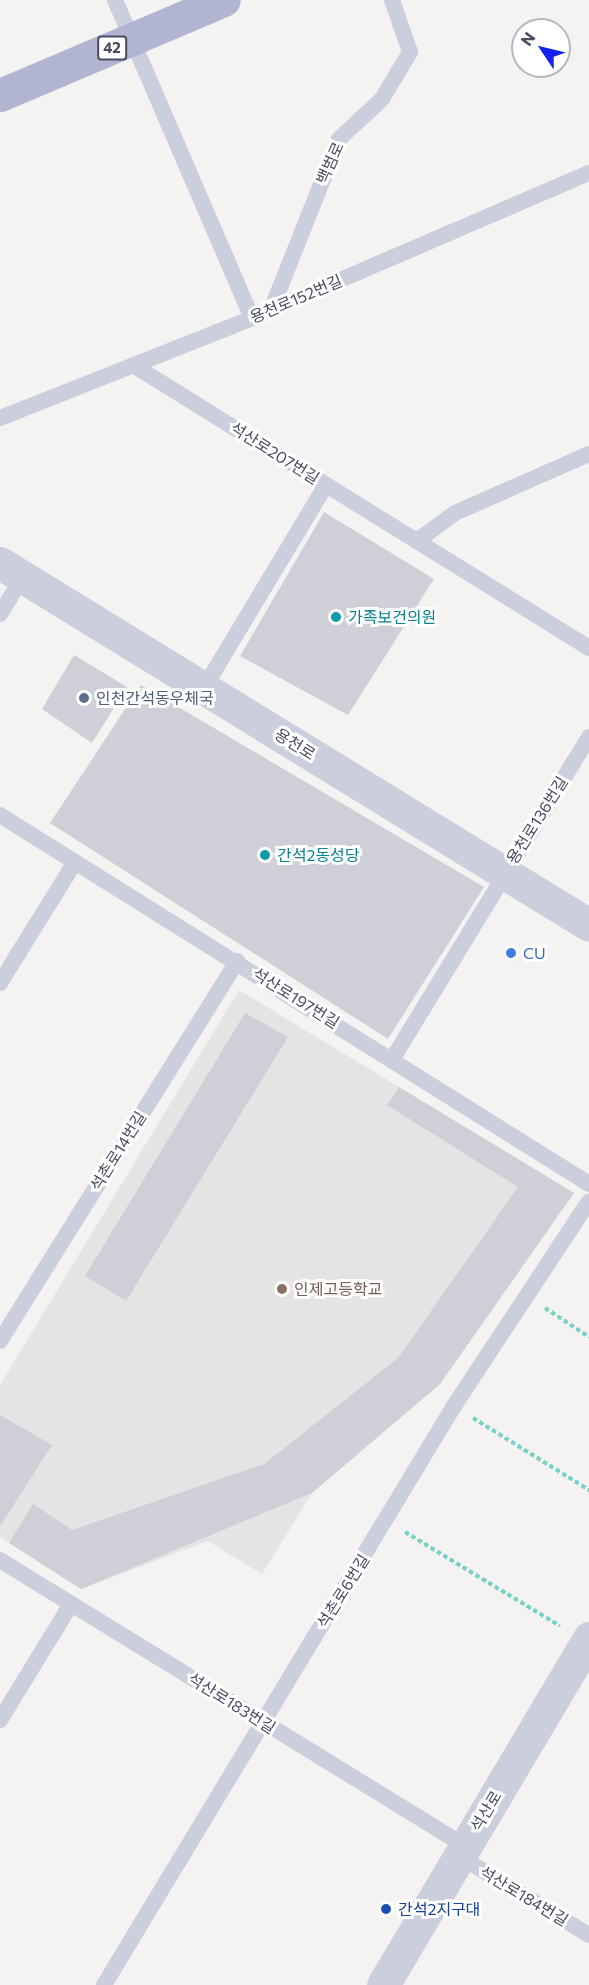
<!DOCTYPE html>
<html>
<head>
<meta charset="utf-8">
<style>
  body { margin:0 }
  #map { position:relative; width:589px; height:1985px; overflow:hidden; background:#f4f3f2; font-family:Commissioner,"Noto Sans KR",sans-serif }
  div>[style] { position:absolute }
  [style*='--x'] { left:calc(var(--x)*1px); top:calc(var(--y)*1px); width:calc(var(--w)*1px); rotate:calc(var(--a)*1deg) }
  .education>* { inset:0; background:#e5e3e4 }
  .building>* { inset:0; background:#cfd0d7 }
  .path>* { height:4px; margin-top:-2px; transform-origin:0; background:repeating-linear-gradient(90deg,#76d1c6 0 4.5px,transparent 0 7.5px) }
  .service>* { height:16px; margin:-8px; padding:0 8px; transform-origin:8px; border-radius:8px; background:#cbcedc }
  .tertiary>* { height:33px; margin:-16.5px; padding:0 16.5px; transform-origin:16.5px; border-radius:16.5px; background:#cbcedc }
  .primary>* { height:33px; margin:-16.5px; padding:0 16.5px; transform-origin:16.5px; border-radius:16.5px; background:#b1b5d1 }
  .dots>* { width:16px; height:16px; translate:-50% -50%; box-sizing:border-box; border:3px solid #fff; border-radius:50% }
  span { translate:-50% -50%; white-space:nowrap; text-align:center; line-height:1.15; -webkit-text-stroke:6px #fff; paint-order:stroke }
  .shield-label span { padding:2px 4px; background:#fff; border:2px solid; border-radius:4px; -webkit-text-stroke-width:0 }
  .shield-label { font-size:15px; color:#494c60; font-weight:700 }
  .street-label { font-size:16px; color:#494c60 }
  .culture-label { font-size:16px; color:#0d838f }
  .left { translate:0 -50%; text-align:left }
  .service-label { font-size:16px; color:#4e5e75 }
  .shop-label { font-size:16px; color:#366cbe }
  .education-label { font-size:16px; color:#785e54 }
  .transit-label { font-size:16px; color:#164399 }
  .north { position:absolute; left:511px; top:18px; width:60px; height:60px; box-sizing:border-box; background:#fff; border:2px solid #b6b7bf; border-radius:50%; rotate:305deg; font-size:16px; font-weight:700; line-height:24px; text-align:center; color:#494c60 }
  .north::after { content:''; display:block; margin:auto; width:21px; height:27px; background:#1322ed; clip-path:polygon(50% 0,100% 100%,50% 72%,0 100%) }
</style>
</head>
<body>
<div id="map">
  <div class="education">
    <i style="clip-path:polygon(239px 990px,574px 1193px,440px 1384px,312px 1493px,262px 1574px,208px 1541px,81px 1589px,0 1537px,0 1385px)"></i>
  </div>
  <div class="building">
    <i style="clip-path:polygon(324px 512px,434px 579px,348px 715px,240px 656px)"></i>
    <i style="clip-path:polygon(74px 655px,127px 687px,92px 743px,42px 709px)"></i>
    <i style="clip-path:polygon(141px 685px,484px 887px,388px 1039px,50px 823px)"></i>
    <i style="clip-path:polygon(245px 1013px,288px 1037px,126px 1301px,85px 1276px)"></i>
    <i style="clip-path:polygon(399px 1087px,574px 1193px,440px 1384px,312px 1493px,81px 1589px,9px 1543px,33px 1504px,72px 1530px,264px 1464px,398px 1358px,518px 1187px,387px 1105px)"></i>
    <i style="clip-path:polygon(0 1415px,52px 1445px,0 1526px)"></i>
  </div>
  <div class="path">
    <i style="--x:545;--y:1308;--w:53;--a:33.4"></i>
    <i style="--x:473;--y:1418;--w:137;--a:31.8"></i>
    <i style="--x:405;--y:1532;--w:181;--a:31.2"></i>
  </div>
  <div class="service">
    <i style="--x:115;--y:0;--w:346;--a:66.7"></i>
    <i style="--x:271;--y:310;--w:184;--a:-68.3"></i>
    <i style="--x:339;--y:139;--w:59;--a:-42.9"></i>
    <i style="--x:382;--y:99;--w:55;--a:-59.2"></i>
    <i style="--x:410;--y:52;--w:55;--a:-109.1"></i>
    <i style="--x:133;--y:365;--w:537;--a:31.82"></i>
    <i style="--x:0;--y:418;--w:271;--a:-21.6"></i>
    <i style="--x:252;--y:318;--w:367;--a:-23.3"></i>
    <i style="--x:417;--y:541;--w:47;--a:-36.4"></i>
    <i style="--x:455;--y:513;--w:146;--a:-23.8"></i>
    <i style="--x:0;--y:614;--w:44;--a:-58.1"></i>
    <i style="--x:204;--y:688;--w:237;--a:-59"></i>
    <i style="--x:0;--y:815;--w:695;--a:32.07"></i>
    <i style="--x:0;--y:983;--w:142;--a:-58.2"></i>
    <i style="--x:393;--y:1058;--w:376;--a:-58.6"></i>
    <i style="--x:0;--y:1341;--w:448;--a:-58"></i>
    <i style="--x:0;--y:1560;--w:546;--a:31.59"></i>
    <i style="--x:0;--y:1720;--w:136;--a:-58.5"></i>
    <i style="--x:459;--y:1856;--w:152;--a:31.3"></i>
    <i style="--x:104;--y:1985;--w:677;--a:-58.85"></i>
    <i style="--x:454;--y:1406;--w:245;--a:-56.6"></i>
  </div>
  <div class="tertiary">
    <i style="--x:0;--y:563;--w:691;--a:31.57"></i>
    <i style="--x:383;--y:1985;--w:404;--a:-59.3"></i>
  </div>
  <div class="primary">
    <i style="--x:0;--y:95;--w:243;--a:-23"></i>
  </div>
  <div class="dots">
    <i style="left:336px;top:617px;background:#0f9aa8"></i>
    <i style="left:84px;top:698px;background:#5c6f8a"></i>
    <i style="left:265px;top:855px;background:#0f9aa8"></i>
    <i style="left:511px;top:953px;background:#3f7fe0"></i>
    <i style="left:282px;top:1289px;background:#8d6e63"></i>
    <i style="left:386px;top:1909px;background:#1a4fb4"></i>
  </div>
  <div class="shield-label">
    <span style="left:112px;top:48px">42</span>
  </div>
  <div class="street-label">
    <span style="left:330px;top:163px;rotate:-66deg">백범로</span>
    <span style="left:296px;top:299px;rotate:-23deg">용천로152번길</span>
    <span style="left:275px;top:453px;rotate:32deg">석산로207번길</span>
    <span style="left:295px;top:744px;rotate:32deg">용천로</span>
    <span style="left:537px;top:820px;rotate:-58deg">용천로136번길</span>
    <span style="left:296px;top:998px;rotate:32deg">석산로197번길</span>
    <span style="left:118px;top:1151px;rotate:-58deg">석촌로14번길</span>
    <span style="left:343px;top:1591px;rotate:-58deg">석촌로6번길</span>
    <span style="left:232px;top:1703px;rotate:32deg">석산로183번길</span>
    <span style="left:486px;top:1811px;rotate:-59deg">석산로</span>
    <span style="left:524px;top:1896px;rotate:31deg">석산로184번길</span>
  </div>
  <div class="culture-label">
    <span class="left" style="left:348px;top:617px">가족보건의원</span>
    <span class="left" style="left:277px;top:855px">간석2동성당</span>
  </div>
  <div class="service-label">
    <span class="left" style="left:96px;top:698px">인천간석동우체국</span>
  </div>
  <div class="shop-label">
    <span class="left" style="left:523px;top:953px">CU</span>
  </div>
  <div class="education-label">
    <span class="left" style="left:294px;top:1289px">인제고등학교</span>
  </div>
  <div class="transit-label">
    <span class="left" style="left:398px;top:1909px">간석2지구대</span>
  </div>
  <div class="north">N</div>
</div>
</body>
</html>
